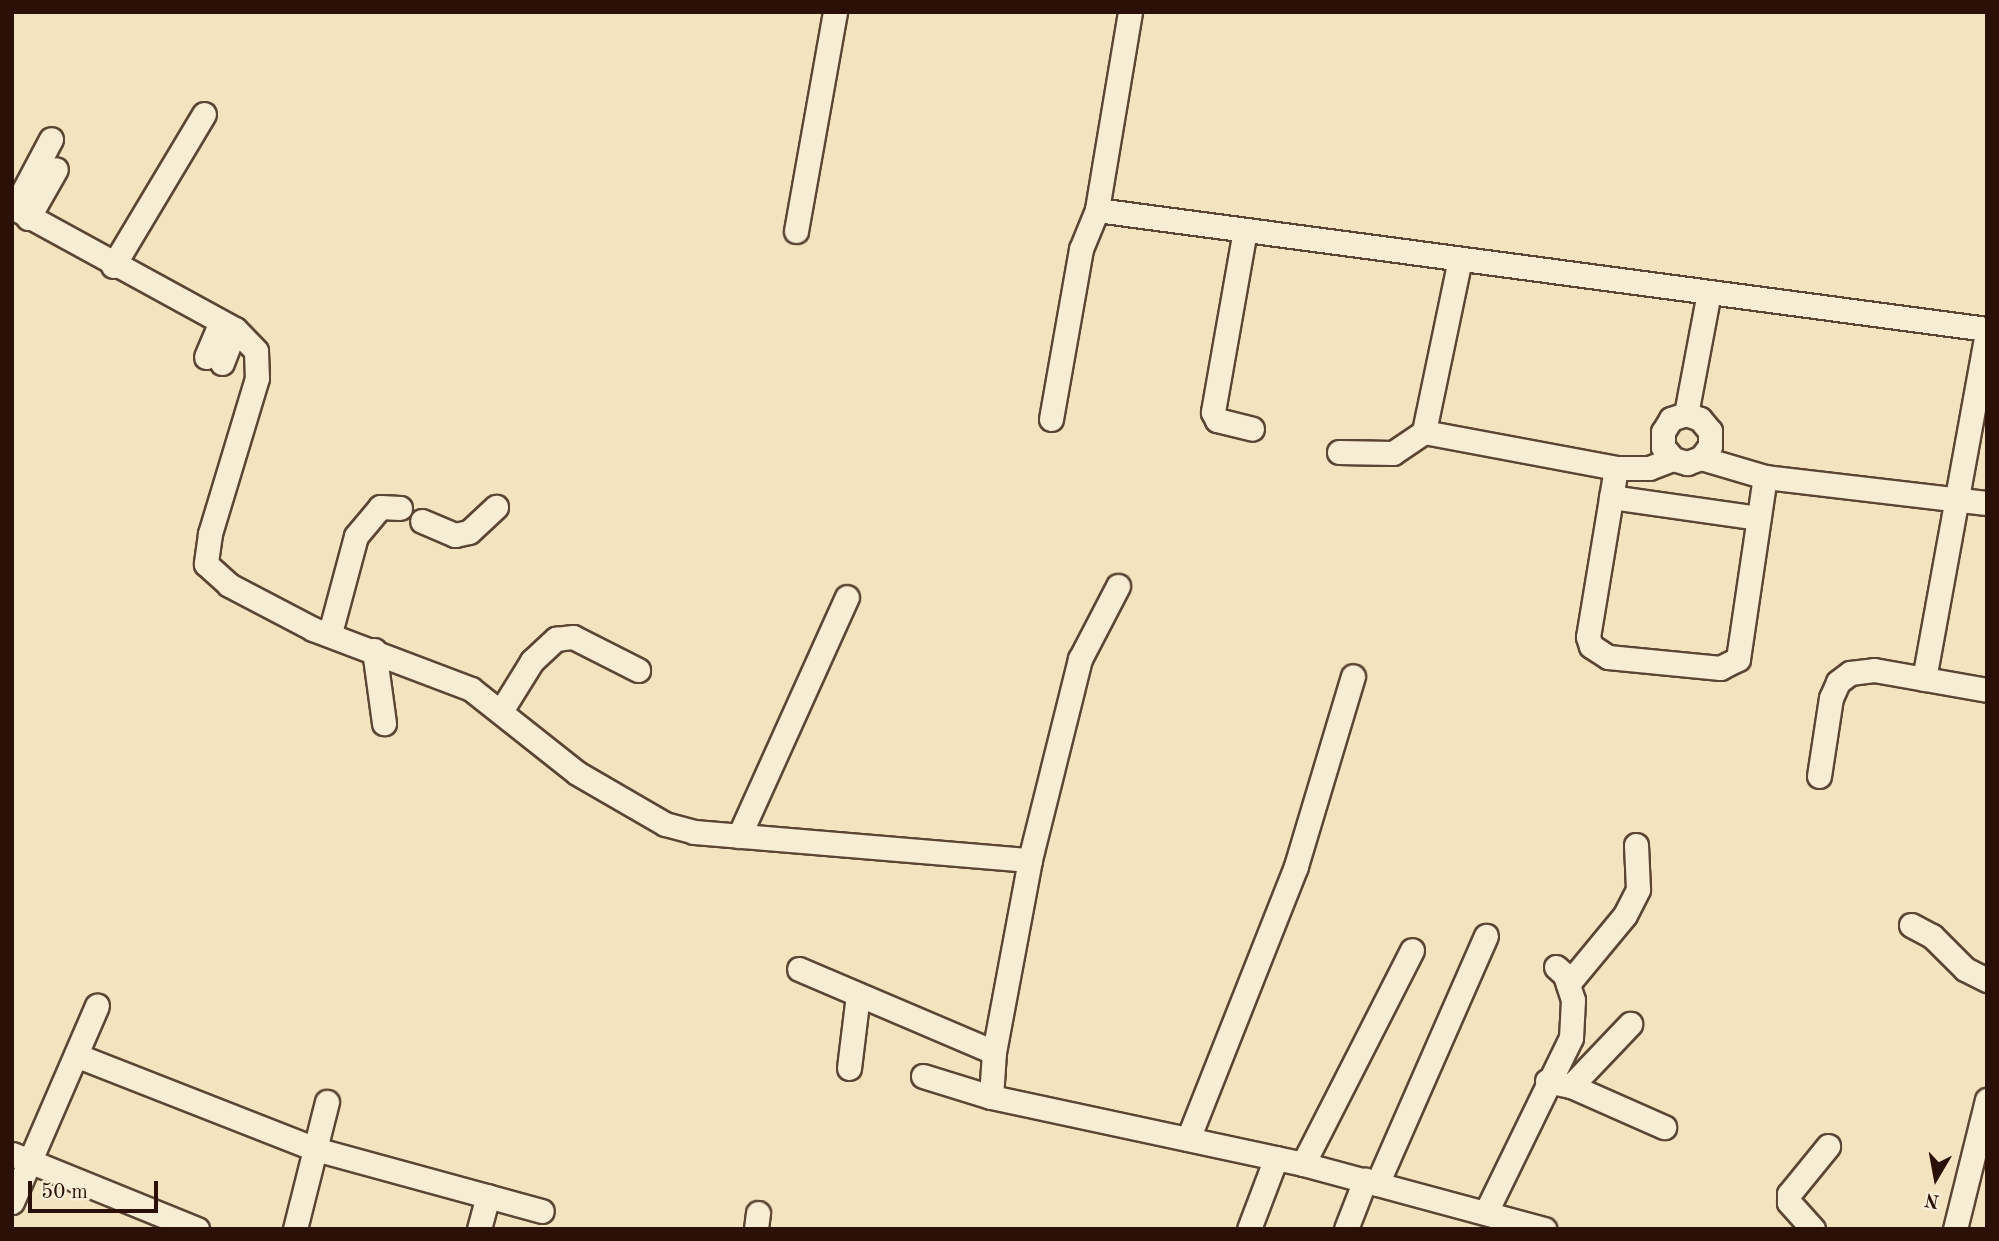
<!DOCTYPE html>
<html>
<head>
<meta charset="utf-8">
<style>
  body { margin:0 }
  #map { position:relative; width:1999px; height:1241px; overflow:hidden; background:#f3e3be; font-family:"Old Standard TT",serif }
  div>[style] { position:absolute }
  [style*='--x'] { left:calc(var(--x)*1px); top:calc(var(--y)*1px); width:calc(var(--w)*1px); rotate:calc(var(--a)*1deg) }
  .roads { filter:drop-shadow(2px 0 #5c4534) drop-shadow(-2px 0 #5c4534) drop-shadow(0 2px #5c4534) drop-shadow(0 -2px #5c4534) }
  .minor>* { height:23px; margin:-11.5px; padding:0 11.5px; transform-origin:11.5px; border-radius:11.5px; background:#f7edd5 }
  span { translate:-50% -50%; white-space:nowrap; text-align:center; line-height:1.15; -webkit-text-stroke:5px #f7edd5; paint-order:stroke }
  .frame { position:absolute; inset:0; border:14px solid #2a1006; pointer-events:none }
  .north { position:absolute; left:1901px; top:1143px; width:70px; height:70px; -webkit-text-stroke:5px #f7edd5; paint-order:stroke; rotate:190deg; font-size:19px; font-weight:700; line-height:28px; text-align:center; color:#2a1006 }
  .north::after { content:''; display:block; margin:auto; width:24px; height:32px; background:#2a1006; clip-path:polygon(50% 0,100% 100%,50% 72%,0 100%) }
  .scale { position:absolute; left:28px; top:1181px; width:130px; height:32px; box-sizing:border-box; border:4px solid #2a1006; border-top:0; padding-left:9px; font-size:21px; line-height:24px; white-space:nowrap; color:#2a1006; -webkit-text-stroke:5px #f7edd5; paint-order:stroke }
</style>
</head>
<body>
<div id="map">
  <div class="roads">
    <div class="minor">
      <i style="--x:1130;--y:12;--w:201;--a:99.5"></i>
      <i style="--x:1097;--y:210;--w:898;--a:7.62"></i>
      <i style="--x:12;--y:207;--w:254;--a:28.7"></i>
      <i style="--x:235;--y:329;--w:30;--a:46"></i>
      <i style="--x:256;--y:351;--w:27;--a:88"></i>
      <i style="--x:257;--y:378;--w:163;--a:106.8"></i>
      <i style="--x:210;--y:534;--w:30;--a:98"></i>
      <i style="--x:206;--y:564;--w:31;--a:42"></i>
      <i style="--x:229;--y:585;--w:95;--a:27.6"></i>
      <i style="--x:313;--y:629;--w:169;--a:20.8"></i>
      <i style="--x:471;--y:689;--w:135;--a:38.4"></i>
      <i style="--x:577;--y:773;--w:102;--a:30.1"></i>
      <i style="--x:665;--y:824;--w:30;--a:15"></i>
      <i style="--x:694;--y:832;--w:337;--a:4.8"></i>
      <i style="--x:14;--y:209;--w:79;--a:-62.1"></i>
      <i style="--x:28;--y:218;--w:56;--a:-60.3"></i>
      <i style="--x:1245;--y:230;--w:185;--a:100"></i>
      <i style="--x:1213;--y:412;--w:9;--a:63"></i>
      <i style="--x:1217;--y:420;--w:36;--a:14"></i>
      <i style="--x:796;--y:231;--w:222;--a:-79.9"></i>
      <i style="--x:1460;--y:259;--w:177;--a:101.8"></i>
      <i style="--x:1424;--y:432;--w:195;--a:10.6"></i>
      <i style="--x:1616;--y:468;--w:33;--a:0"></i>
      <i style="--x:1649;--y:468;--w:26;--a:-21"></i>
      <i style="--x:113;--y:266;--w:177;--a:-59.1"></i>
      <i style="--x:206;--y:357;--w:38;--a:-67"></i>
      <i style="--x:222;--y:363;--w:36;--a:-69"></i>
      <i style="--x:1686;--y:414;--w:124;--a:-79.3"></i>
      <i style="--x:1051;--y:419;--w:173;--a:-80"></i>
      <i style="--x:1081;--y:249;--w:42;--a:-67.7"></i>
      <i style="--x:1339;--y:452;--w:54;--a:1.1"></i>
      <i style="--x:1393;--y:453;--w:37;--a:-34"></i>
      <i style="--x:1701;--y:458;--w:15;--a:-53"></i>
      <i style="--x:1710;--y:446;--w:15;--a:-90"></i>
      <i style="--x:1710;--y:431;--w:16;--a:-130"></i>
      <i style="--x:1700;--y:419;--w:15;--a:-160"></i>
      <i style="--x:1686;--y:414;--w:16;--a:162"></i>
      <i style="--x:1671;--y:419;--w:15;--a:122"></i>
      <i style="--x:1663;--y:432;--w:15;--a:90"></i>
      <i style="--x:1663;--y:447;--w:16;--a:50"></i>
      <i style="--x:1673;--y:459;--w:15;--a:16"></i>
      <i style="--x:1687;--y:463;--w:15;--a:-20"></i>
      <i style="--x:1701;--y:458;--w:67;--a:16.5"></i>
      <i style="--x:1765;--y:477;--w:224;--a:6.7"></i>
      <i style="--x:1616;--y:468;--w:171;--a:99.4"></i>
      <i style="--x:1588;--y:637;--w:9;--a:72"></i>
      <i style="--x:1591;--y:646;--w:20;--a:33"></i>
      <i style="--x:1608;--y:657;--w:113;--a:5.6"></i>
      <i style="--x:1720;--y:668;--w:20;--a:-27"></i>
      <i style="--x:1738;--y:659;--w:184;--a:-81.6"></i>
      <i style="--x:1611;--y:497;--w:149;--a:8.1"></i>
      <i style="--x:422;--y:521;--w:36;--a:23"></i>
      <i style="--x:455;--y:535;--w:14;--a:-12"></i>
      <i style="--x:469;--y:532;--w:37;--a:-43"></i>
      <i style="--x:1118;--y:586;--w:82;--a:117.5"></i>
      <i style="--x:1080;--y:659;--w:207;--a:104"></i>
      <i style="--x:1030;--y:860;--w:195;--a:100.6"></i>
      <i style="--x:994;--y:1052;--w:45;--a:93.8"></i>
      <i style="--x:991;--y:1097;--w:319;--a:12.1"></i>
      <i style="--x:1303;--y:1164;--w:250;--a:15.1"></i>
      <i style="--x:330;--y:633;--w:100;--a:-75"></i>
      <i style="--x:356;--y:536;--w:38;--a:-50"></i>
      <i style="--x:380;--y:507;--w:20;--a:3"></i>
      <i style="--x:374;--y:650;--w:74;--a:82.2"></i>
      <i style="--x:1924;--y:679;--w:351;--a:-79.7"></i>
      <i style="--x:501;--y:711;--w:59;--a:-58.2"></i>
      <i style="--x:532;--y:661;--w:33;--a:-43"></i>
      <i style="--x:556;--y:639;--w:17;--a:-7"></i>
      <i style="--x:573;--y:637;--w:73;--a:26.9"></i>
      <i style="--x:1819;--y:776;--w:79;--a:-81.3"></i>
      <i style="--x:1831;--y:698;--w:17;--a:-66"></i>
      <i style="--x:1838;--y:682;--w:15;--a:-37"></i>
      <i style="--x:1850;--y:673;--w:24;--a:-7"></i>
      <i style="--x:1874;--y:670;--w:115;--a:10"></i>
      <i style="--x:739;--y:836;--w:262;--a:-65.7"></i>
      <i style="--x:1911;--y:925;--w:24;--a:28"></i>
      <i style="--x:1932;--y:936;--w:47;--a:45"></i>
      <i style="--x:1965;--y:969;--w:25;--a:27"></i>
      <i style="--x:799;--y:969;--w:212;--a:23.1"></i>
      <i style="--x:1568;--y:984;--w:89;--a:-50.4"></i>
      <i style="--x:1625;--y:915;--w:29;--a:-63"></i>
      <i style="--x:1638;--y:889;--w:44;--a:-92.6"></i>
      <i style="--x:78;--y:1056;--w:255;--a:21.4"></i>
      <i style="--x:315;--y:1149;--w:235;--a:15.3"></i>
      <i style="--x:849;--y:1068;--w:74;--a:-83"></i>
      <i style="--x:923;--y:1076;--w:71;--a:17.2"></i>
      <i style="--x:1547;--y:1081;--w:25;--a:12"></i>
      <i style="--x:1571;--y:1086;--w:86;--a:-46.4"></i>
      <i style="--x:1571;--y:1086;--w:102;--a:23.8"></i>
      <i style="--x:1188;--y:1139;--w:294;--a:-68.4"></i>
      <i style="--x:1296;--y:866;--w:198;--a:-73.3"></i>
      <i style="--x:12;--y:1154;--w:200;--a:22.1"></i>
      <i style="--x:1303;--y:1164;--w:240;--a:-63"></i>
      <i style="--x:1377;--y:1184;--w:271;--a:-66.3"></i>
      <i style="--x:12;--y:1202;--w:214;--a:-66.6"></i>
      <i style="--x:1486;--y:1212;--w:194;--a:-64"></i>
      <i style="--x:1571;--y:1038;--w:38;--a:-87"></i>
      <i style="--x:1573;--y:1000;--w:26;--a:-108"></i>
      <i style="--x:1565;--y:975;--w:12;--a:-138"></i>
      <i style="--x:295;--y:1229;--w:131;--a:-75.9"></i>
      <i style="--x:479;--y:1229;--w:34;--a:-75"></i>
      <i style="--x:756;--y:1229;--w:16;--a:-83"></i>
      <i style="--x:1249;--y:1229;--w:76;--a:-69.2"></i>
      <i style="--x:1346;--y:1229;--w:53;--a:-68.8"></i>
      <i style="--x:1813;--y:1229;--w:36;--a:-132"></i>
      <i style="--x:1789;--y:1202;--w:8;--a:-90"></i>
      <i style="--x:1789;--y:1194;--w:62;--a:-50.9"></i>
      <i style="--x:1955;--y:1229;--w:133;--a:-76.1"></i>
    </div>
  </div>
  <div class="frame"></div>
  <div class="north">N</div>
  <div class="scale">50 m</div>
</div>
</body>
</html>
